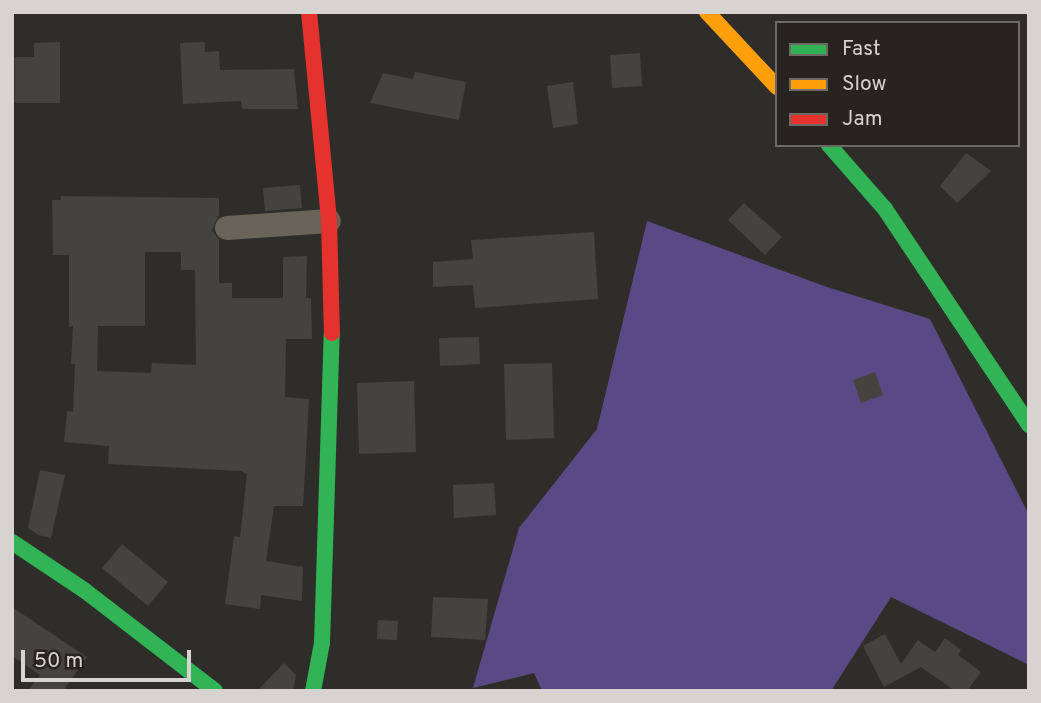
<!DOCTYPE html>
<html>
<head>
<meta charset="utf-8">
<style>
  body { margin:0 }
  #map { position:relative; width:1041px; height:703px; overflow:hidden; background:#2f2d2a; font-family:Overpass,sans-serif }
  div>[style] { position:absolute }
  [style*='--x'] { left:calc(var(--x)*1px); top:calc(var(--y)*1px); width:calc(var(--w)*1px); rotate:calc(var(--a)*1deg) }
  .forest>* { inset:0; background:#594a85 }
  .building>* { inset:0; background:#444340 }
  .street>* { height:24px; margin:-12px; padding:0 12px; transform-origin:12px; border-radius:12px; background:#69635a }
  .fast>* { height:16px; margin:-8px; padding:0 8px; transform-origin:8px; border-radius:8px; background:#30b455 }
  .slow>* { height:16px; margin:-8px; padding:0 8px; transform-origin:8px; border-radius:8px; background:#ff9f0a }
  .jam>* { height:16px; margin:-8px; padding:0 8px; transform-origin:8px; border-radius:8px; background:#e5322d }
  span { translate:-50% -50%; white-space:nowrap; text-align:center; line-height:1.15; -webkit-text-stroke:5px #27231f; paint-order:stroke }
  .frame { position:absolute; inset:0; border:14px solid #d6d3d0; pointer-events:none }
  .legend { position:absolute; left:775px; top:21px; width:245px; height:126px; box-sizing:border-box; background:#27231f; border:2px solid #6d6966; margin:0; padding:9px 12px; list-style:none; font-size:21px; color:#d6d3d0 }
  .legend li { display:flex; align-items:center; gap:14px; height:35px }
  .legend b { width:35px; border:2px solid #6d6966 }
  .scale { position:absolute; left:21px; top:650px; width:170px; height:32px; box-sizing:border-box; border:4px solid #d6d3d0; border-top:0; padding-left:9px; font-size:21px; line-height:24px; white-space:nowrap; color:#d6d3d0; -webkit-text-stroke:5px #27231f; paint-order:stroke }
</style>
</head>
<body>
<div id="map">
  <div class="forest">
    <i style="clip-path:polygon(647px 221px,827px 287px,930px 319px,1029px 515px,1029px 665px,891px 597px,831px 691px,542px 691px,534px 673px,473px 688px,519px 528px,597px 429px)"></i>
  </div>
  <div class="building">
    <i style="clip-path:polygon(60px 42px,60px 103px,15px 103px,15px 57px,34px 57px,34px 43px)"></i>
    <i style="clip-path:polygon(205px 42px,205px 52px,219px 51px,220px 70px,294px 69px,298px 109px,242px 109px,241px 101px,183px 104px,180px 43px)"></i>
    <i style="clip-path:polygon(640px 53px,642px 86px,612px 88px,610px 55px)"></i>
    <i style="clip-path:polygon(415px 72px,466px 82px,459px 120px,370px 103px,383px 73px,413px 79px)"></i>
    <i style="clip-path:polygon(573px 82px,578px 124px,553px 128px,547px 86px)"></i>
    <i style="clip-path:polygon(966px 153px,991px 171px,957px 203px,940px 186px)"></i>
    <i style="clip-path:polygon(300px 185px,302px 208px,265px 211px,263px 188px)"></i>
    <i style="clip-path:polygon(evenodd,61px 196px,219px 198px,219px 215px,212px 230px,219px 240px,219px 283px,232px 283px,232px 298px,283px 298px,283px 257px,307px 256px,306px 298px,311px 298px,312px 339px,286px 339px,285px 397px,309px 399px,303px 506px,274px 506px,266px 561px,303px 567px,302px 601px,261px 595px,260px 609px,225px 604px,234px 536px,240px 537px,247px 474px,241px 471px,108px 464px,109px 446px,64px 442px,67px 411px,73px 412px,75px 364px,71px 364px,73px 326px,69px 327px,69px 255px,53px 255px,52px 200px,61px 200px,61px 196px,145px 252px,181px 252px,181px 270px,195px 270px,196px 365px,152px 363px,151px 373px,97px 371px,98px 326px,145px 326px,145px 252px)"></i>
    <i style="clip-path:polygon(744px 203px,782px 237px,765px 255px,728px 220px)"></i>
    <i style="clip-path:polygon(594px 232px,598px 299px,475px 308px,473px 285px,433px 287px,433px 262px,473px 259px,471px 240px)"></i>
    <i style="clip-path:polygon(479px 337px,480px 364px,440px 366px,439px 338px)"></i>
    <i style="clip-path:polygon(552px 363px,554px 438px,506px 440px,504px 364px)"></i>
    <i style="clip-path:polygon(875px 372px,883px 395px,861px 403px,853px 380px)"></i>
    <i style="clip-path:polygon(414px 381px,416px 452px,359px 454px,357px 383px)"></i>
    <i style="clip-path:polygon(40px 470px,65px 475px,51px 538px,38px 535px,28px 528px)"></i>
    <i style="clip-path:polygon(494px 483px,496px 515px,454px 518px,453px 485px)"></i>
    <i style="clip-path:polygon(122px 544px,168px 582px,148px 606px,102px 568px)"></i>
    <i style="clip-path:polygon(433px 597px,488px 599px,485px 640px,431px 637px)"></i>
    <i style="clip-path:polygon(12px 607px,87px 657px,63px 691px,28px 691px,40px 675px,12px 656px)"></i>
    <i style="clip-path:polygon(378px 620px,398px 621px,397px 640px,377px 639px)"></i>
    <i style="clip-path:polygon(885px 634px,901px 664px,918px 640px,935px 652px,945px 638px,961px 650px,958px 655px,981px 672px,967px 691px,955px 691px,921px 667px,884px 687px,863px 646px)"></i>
    <i style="clip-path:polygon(284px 663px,296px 675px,293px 691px,257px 691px)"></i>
  </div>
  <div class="street">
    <i style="--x:227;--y:228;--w:102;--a:-3.9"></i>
  </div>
  <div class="fast">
    <i style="--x:829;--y:145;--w:85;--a:48.8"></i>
    <i style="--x:885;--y:209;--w:260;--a:56.3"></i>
    <i style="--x:12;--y:542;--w:87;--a:33.7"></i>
    <i style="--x:84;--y:590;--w:165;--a:37.6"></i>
    <i style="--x:313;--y:691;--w:49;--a:-79.4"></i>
    <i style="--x:322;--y:643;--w:310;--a:-88.2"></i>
  </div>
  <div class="slow">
    <i style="--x:707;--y:12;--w:103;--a:47"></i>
  </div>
  <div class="jam">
    <i style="--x:309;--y:12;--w:210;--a:84.5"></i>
    <i style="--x:329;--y:221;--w:112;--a:88.5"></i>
  </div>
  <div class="frame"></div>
  <ul class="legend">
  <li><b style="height:9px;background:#30b455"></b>Fast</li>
  <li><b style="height:9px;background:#ff9f0a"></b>Slow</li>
  <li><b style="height:9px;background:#e5322d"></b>Jam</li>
  </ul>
  <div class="scale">50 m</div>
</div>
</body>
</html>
